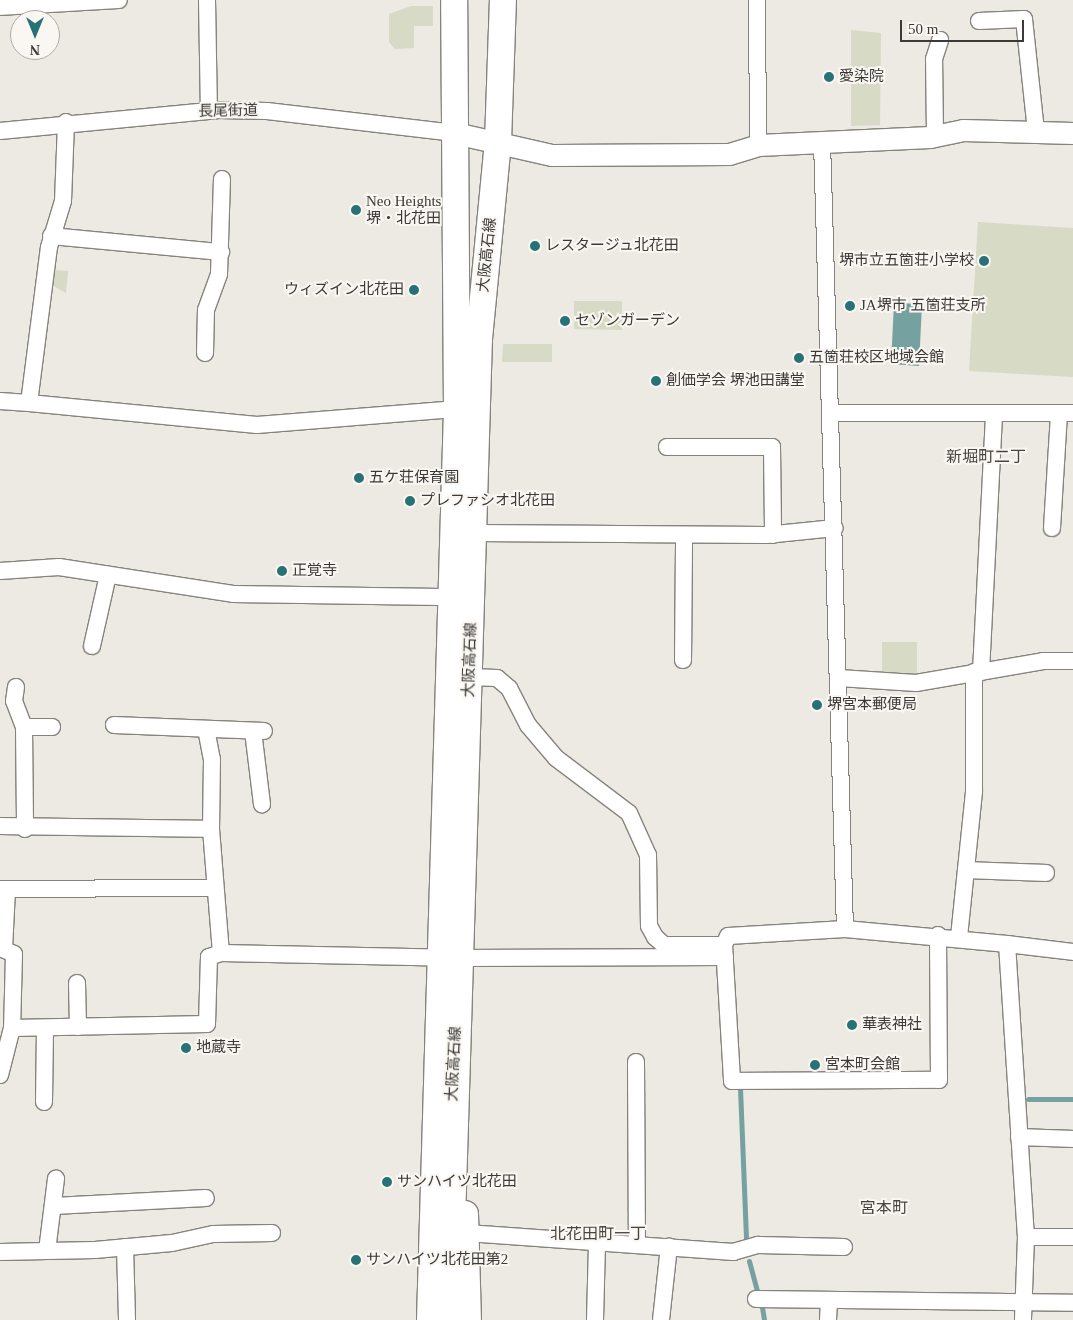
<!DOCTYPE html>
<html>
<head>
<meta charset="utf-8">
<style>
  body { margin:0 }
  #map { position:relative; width:1073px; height:1320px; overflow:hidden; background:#ede9e3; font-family:"Times New Roman","Noto Sans JP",serif }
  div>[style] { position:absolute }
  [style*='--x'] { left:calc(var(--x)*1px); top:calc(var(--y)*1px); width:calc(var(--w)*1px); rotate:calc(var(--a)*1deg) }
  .green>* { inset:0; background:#d7dac4 }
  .water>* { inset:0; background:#76a1a1 }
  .stream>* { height:5px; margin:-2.5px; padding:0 2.5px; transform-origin:2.5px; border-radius:2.5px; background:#76a1a1 }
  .roads { filter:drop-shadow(1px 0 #86837d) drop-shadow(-1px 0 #86837d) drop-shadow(0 1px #86837d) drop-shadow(0 -1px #86837d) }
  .minor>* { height:16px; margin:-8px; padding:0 8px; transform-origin:8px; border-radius:8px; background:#fff }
  .tertiary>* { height:21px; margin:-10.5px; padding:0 10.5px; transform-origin:10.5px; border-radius:10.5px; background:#fff }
  .primary>* { height:26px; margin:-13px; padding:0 13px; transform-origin:13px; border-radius:13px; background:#fff }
  .dots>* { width:14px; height:14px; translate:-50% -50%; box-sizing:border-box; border:2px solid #faf6f1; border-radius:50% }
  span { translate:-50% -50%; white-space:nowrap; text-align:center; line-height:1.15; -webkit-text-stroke:4px #faf6f1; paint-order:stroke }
  .poi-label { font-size:15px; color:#3b3a38 }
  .left { translate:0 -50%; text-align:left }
  .right { translate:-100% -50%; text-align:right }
  .street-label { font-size:15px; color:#3b3a38 }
  .neighbourhood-label { font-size:16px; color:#494641 }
  .north { position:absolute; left:10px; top:10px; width:50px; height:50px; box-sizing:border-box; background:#faf6f1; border:1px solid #aeaba7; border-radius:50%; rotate:180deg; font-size:14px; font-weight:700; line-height:20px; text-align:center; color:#3b3a38 }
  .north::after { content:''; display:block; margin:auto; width:18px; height:22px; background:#277177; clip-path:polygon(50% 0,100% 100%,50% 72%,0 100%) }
  .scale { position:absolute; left:900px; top:20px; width:124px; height:22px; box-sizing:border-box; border:2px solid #3b3a38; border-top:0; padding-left:6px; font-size:15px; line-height:18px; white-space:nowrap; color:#3b3a38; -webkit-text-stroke:4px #faf6f1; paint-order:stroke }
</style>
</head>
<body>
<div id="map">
  <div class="green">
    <i style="clip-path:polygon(411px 6px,433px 6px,433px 26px,414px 26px,414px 48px,395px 49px,389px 42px,389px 14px)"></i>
    <i style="clip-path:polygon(851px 30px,881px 33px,880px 125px,851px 126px)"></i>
    <i style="clip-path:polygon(978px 222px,1073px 228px,1073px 377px,969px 371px)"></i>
    <i style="clip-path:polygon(53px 270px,68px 271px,66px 293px,52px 285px)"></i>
    <i style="clip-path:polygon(574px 301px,622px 301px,622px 330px,574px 329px)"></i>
    <i style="clip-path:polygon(503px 344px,552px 344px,552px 362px,502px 362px)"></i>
    <i style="clip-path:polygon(882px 642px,917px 642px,917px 676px,882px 675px)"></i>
  </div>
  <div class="water">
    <i style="clip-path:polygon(894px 303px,922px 304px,919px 366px,891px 364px)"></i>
  </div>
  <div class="stream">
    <i style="--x:740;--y:1088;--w:151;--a:87.7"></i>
    <i style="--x:1028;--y:1099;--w:45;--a:0"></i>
    <i style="--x:749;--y:1261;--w:30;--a:75"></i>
    <i style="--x:762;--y:1307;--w:13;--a:81"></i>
  </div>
  <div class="roads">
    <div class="minor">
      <i style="--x:207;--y:0;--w:111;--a:89"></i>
      <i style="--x:757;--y:0;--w:145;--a:89.6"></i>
      <i style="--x:0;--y:7;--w:119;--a:-3.4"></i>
      <i style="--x:979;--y:21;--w:45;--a:-2.5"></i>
      <i style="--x:1024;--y:19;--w:113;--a:83.9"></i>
      <i style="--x:0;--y:131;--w:220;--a:-5.5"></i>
      <i style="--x:219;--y:110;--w:48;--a:1.2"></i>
      <i style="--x:267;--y:111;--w:189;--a:6.7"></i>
      <i style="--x:935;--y:136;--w:77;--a:-90.7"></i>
      <i style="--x:934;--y:59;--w:20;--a:-72"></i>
      <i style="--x:822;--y:141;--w:788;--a:88.33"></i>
      <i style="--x:845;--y:929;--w:163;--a:5.3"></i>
      <i style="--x:1007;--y:944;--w:294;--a:86.3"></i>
      <i style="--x:1026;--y:1237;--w:83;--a:92.1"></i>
      <i style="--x:51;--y:236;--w:171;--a:5.4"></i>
      <i style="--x:205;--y:353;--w:43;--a:-88.7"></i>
      <i style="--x:206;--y:310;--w:38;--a:-70"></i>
      <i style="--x:219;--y:274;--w:95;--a:-88.2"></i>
      <i style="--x:0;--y:401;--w:29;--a:4"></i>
      <i style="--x:29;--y:403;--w:157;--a:-82.7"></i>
      <i style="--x:49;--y:247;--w:48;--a:-73.1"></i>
      <i style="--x:63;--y:201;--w:79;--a:-87.8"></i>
      <i style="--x:29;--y:403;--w:229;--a:5.5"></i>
      <i style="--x:257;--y:425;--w:201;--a:-4.6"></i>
      <i style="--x:830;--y:413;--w:243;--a:0"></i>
      <i style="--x:667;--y:447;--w:105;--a:0"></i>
      <i style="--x:772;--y:447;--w:88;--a:89.3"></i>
      <i style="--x:1052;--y:528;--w:115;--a:-86.5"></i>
      <i style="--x:474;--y:533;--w:292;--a:0.4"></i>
      <i style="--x:766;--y:535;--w:69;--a:-5.8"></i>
      <i style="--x:0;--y:571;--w:59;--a:-3.9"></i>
      <i style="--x:59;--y:567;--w:176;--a:8.8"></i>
      <i style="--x:233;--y:594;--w:226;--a:0.8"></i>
      <i style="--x:92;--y:646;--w:73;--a:-77.3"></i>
      <i style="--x:683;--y:660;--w:124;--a:-89.5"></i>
      <i style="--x:981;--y:672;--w:259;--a:-87.1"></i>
      <i style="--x:469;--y:677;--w:28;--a:2"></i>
      <i style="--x:497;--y:678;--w:16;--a:40"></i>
      <i style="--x:509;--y:688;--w:42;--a:62.8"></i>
      <i style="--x:528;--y:725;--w:43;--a:49.7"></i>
      <i style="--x:556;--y:758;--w:91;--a:37"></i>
      <i style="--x:629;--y:813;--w:46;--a:65.7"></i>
      <i style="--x:648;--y:855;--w:71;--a:89.2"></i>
      <i style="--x:649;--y:926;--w:13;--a:61"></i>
      <i style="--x:655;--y:937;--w:12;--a:42"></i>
      <i style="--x:664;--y:945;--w:60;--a:0"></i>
      <i style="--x:839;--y:678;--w:77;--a:3.7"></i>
      <i style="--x:916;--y:683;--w:129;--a:-9.8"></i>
      <i style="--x:1043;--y:661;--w:30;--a:0"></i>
      <i style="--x:16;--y:687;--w:14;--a:98"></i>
      <i style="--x:14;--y:701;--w:28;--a:69"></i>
      <i style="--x:24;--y:727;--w:102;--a:89.4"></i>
      <i style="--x:114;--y:725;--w:150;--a:2.3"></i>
      <i style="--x:24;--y:727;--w:28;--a:0"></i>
      <i style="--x:206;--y:729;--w:31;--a:79"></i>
      <i style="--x:212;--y:759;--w:70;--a:90.8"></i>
      <i style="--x:253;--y:731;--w:74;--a:83"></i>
      <i style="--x:0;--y:826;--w:211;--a:0.8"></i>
      <i style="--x:211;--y:829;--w:124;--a:85.4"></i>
      <i style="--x:966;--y:870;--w:80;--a:2.1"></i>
      <i style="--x:0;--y:889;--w:215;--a:-0.3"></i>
      <i style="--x:845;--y:929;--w:117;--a:176.6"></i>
      <i style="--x:728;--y:936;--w:10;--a:114"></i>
      <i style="--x:724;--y:945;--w:136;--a:86.6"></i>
      <i style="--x:732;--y:1081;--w:207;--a:-0.3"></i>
      <i style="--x:939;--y:1080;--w:145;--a:-90.4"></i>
      <i style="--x:959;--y:937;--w:147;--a:-84.1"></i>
      <i style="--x:974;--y:791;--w:119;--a:-90"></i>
      <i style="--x:1007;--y:944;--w:66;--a:6.9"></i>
      <i style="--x:0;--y:948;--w:15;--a:23"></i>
      <i style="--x:14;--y:954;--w:74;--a:91.5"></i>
      <i style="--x:4;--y:949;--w:59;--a:-87.1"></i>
      <i style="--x:77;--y:983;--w:44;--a:88.7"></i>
      <i style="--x:636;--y:1062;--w:182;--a:89.7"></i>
      <i style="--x:0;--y:1075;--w:49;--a:-75.7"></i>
      <i style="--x:12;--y:1028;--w:195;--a:-1.2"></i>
      <i style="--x:207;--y:1024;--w:67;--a:-88.3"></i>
      <i style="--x:209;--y:957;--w:13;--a:-18"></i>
      <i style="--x:221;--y:953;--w:238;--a:1.2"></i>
      <i style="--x:459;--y:958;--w:266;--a:-0.2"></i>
      <i style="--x:44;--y:1102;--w:74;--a:-89.2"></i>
      <i style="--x:1019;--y:1137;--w:54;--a:2.1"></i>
      <i style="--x:54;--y:1206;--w:152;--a:-3"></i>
      <i style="--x:467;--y:1233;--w:267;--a:4.1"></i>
      <i style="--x:733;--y:1252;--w:26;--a:-16"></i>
      <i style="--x:758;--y:1245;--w:86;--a:1.3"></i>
      <i style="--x:1026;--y:1237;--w:47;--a:0"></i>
      <i style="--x:125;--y:1247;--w:73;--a:88.4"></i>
      <i style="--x:47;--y:1251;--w:73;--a:-82.9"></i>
      <i style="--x:0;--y:1252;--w:95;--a:-1.2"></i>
      <i style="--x:95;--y:1250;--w:77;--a:-5.2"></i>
      <i style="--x:172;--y:1243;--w:42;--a:-12.4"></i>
      <i style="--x:213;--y:1234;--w:59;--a:-1"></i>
      <i style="--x:756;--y:1299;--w:317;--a:0.7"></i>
      <i style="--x:595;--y:1320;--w:78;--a:-88.5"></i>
      <i style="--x:661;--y:1320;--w:74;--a:-83.8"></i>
      <i style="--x:828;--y:1320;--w:19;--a:-87"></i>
    </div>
    <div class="tertiary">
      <i style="--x:455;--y:133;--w:99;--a:12.8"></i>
      <i style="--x:552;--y:155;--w:177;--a:-0.3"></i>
      <i style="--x:729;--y:154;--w:30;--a:-17"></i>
      <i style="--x:758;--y:145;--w:172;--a:-2.7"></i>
      <i style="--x:930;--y:137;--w:34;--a:-12"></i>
      <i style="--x:963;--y:130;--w:110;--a:1.6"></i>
    </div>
    <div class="primary">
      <i style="--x:465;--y:1214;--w:106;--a:88.4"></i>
      <i style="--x:430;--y:1320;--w:911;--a:-88.3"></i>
      <i style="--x:457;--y:409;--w:409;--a:-90.4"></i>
      <i style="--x:449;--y:1320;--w:981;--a:-88.25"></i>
      <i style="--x:479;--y:339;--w:198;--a:-84.5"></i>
      <i style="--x:498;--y:142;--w:142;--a:-88"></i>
    </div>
  </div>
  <div class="dots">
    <i style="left:829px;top:77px;background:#277177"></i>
    <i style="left:356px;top:210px;background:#277177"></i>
    <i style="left:535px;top:246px;background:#277177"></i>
    <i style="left:984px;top:261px;background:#277177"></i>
    <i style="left:414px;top:290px;background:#277177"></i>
    <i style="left:850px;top:306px;background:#277177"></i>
    <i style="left:565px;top:321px;background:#277177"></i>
    <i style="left:799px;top:358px;background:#277177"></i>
    <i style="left:656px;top:381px;background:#277177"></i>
    <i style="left:359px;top:478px;background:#277177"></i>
    <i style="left:410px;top:501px;background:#277177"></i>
    <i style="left:282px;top:571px;background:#277177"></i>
    <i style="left:817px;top:705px;background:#277177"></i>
    <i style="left:852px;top:1025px;background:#277177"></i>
    <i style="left:186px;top:1048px;background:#277177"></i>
    <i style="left:815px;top:1065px;background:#277177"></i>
    <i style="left:387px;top:1182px;background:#277177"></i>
    <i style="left:356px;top:1260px;background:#277177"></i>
  </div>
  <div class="poi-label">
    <span class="left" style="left:839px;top:77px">愛染院</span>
    <span class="left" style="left:366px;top:210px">Neo Heights<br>堺・北花田</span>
    <span class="left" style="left:545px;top:246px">レスタージュ北花田</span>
    <span class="right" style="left:974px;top:261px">堺市立五箇荘小学校</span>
    <span class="right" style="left:404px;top:290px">ウィズイン北花田</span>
    <span class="left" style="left:860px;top:306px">JA堺市 五箇荘支所</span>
    <span class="left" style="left:575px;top:321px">セゾンガーデン</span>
    <span class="left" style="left:809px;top:358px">五箇荘校区地域会館</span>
    <span class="left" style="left:666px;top:381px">創価学会 堺池田講堂</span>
    <span class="left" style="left:369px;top:478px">五ケ荘保育園</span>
    <span class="left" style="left:420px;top:501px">プレファシオ北花田</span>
    <span class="left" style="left:292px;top:571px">正覚寺</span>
    <span class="left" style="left:827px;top:705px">堺宮本郵便局</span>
    <span class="left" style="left:862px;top:1025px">華表神社</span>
    <span class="left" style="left:196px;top:1048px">地蔵寺</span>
    <span class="left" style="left:825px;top:1065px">宮本町会館</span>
    <span class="left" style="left:397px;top:1182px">サンハイツ北花田</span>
    <span class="left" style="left:366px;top:1260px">サンハイツ北花田第2</span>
  </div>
  <div class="street-label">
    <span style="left:228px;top:111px;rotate:-1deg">長尾街道</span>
    <span style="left:487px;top:255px;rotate:-84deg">大阪高石線</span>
    <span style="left:470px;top:660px;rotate:-88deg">大阪高石線</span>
    <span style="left:454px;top:1064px;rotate:-87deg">大阪高石線</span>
  </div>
  <div class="neighbourhood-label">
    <span style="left:986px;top:457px">新堀町二丁</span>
    <span style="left:884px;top:1208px">宮本町</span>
    <span style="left:598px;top:1234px">北花田町一丁</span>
  </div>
  <div class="north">N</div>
  <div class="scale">50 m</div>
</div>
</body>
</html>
